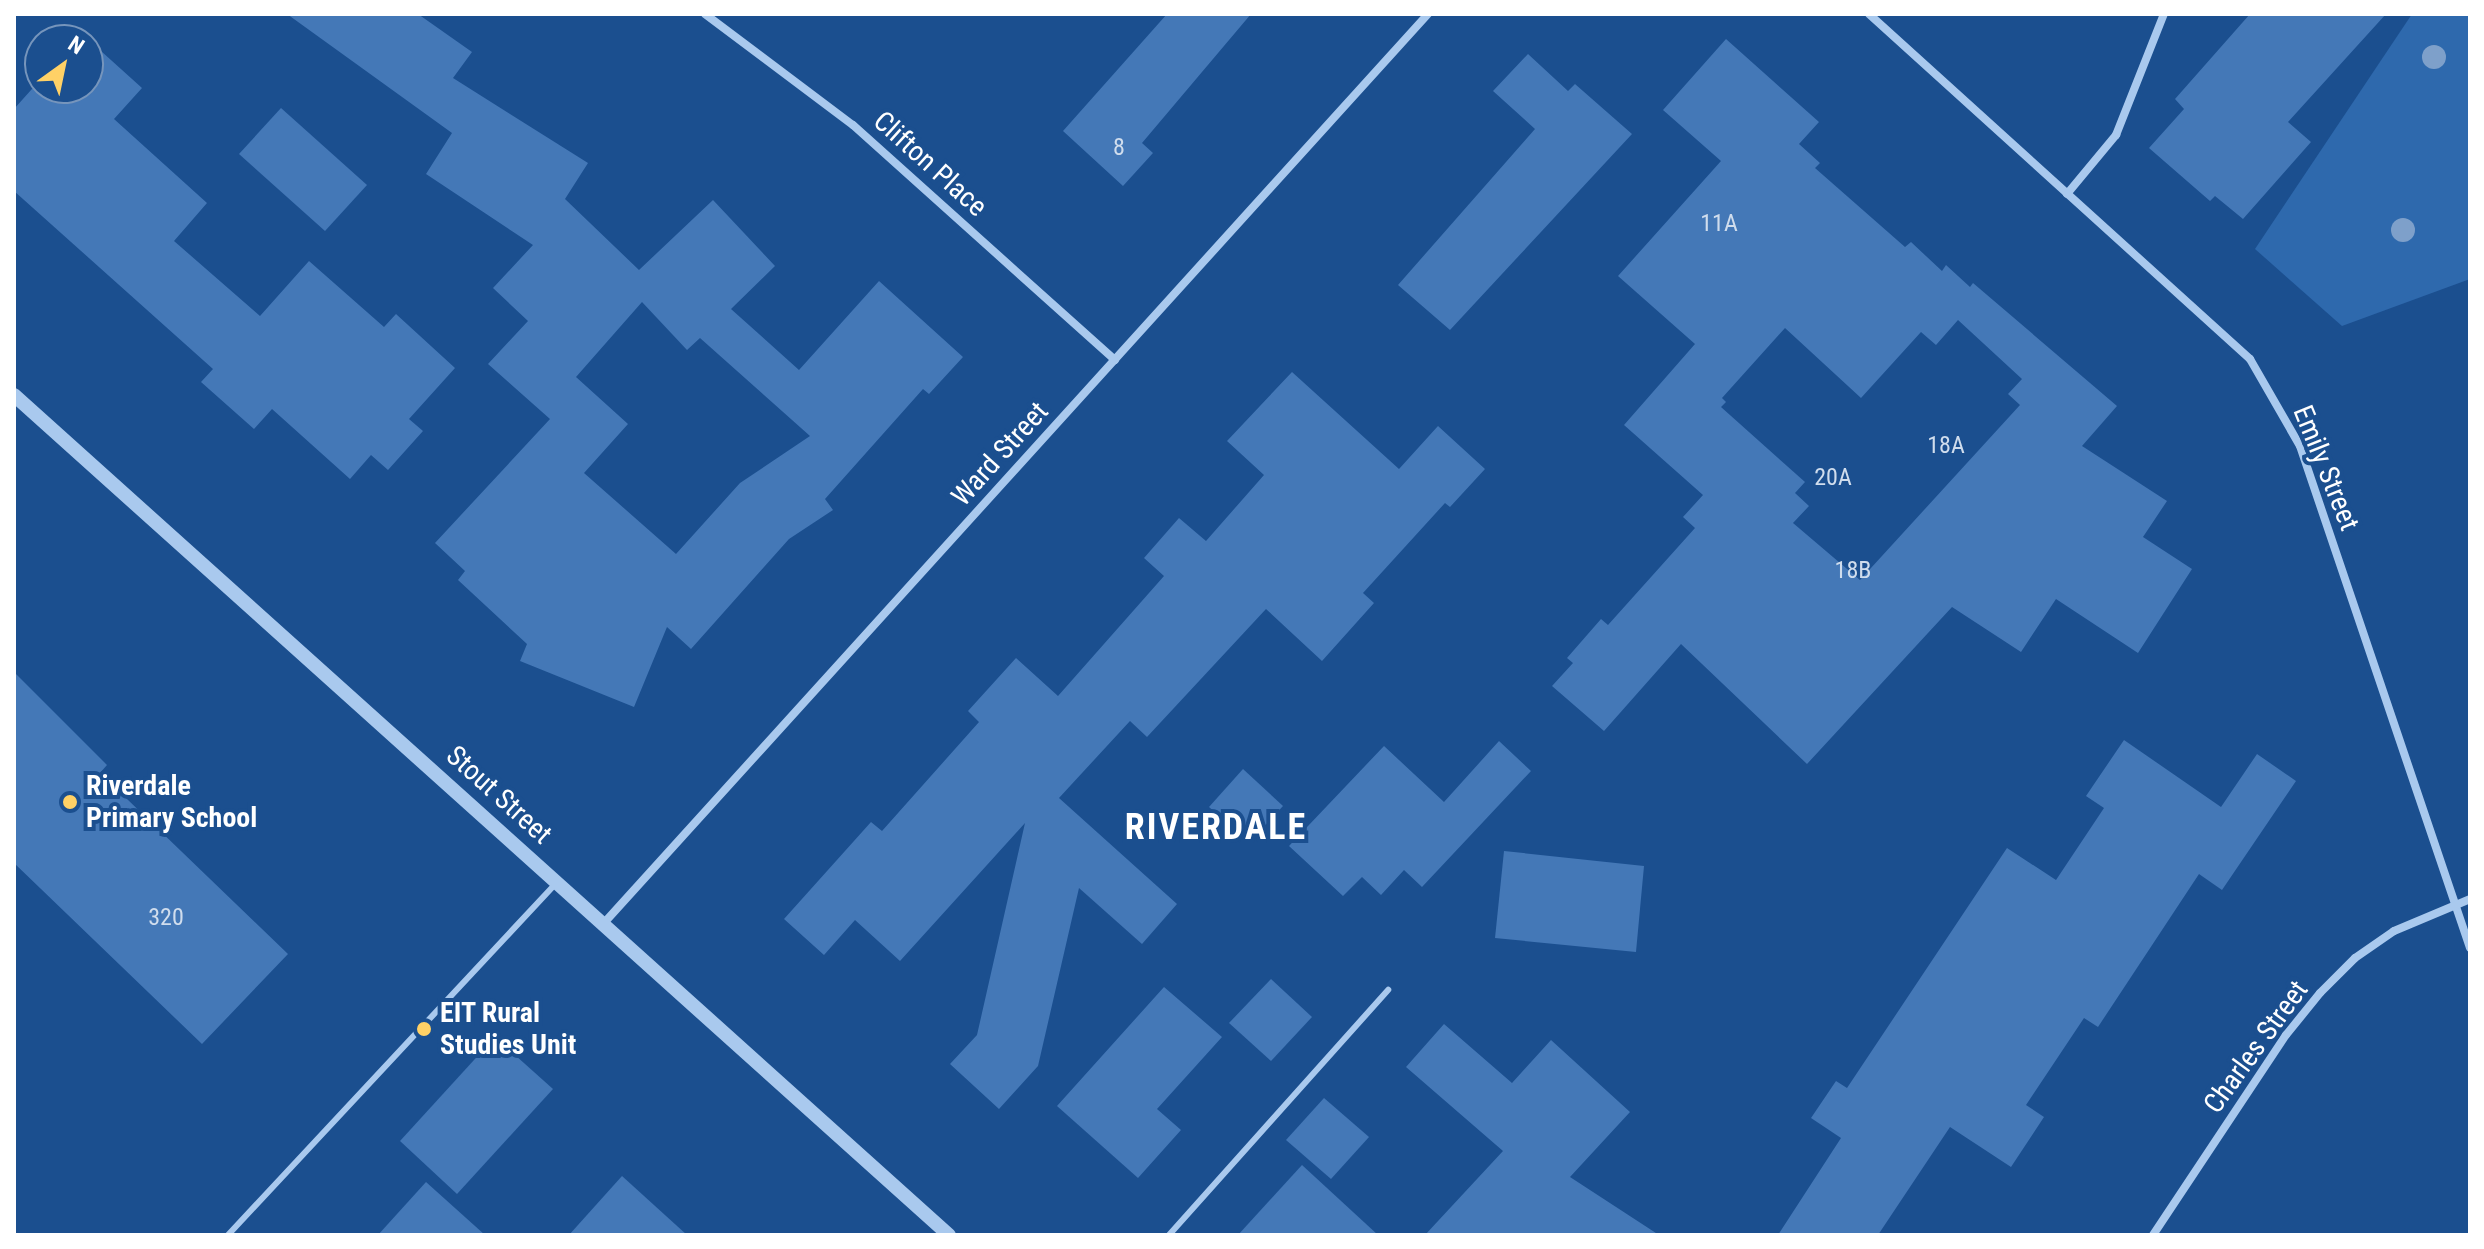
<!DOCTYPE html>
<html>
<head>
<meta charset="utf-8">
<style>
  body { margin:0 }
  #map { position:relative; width:2484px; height:1249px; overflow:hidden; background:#1b4f8f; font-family:"Roboto Condensed",sans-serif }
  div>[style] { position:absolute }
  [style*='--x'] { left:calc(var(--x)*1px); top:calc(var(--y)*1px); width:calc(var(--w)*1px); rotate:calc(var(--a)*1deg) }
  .green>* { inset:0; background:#2e69ad }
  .building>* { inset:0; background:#4478b7 }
  .service>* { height:6px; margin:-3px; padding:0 3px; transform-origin:3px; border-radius:3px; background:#a9c9ee }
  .minor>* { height:8px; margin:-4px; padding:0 4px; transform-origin:4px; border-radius:4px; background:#a9c9ee }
  .tertiary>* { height:14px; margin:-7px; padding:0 7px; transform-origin:7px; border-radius:7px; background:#a9c9ee }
  .trees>* { width:24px; height:24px; margin:-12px; border-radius:50%; background:#7ea0ca }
  .dots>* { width:22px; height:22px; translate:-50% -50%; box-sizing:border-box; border:4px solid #1b4f8f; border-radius:50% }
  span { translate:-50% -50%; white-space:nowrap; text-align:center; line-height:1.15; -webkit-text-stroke:8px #1b4f8f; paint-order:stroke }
  .number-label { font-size:24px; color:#d0dded }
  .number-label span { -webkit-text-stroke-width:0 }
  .street-label { font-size:28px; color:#fff }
  .poi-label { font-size:28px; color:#fff; font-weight:700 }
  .left { translate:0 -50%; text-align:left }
  .district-label { font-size:36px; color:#fff; font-weight:700; letter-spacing:2px }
  .frame { position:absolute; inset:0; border:16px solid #fff; pointer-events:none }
  .north { position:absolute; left:24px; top:24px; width:80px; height:80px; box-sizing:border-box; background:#1b4f8f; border:2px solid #7695bc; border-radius:50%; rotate:33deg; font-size:22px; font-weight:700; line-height:32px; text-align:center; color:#fff }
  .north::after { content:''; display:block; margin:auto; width:28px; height:36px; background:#ffd166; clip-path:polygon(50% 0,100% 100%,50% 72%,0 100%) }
</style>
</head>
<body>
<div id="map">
  <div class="green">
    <i style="clip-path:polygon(2412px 14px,2470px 14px,2470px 279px,2342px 326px,2255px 249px)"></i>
  </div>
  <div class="building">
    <i style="clip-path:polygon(evenodd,287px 14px,418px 14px,472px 52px,453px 78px,588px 163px,565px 199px,639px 270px,713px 200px,775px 266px,731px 309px,799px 370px,879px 281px,963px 357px,929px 394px,923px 389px,825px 499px,833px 510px,789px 539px,691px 649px,667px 627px,634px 707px,520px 661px,527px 644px,458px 580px,465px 571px,435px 543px,550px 419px,488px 364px,528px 321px,493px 288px,533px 245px,426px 174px,452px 133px,287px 14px,642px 302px,687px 350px,700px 338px,810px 436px,740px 483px,676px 554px,584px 473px,628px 424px,576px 377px,642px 302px)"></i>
    <i style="clip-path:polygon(1167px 14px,1251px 14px,1142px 143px,1153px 153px,1123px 186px,1063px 131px)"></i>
    <i style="clip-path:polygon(2250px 14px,2386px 14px,2288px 122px,2311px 142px,2243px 219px,2215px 196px,2210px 201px,2149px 148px,2184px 109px,2175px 99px)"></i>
    <i style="clip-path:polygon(81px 33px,142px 88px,114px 119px,207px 203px,174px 241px,260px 316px,309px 261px,384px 327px,396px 314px,455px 368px,409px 419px,423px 431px,388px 470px,371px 455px,350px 479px,272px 409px,254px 429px,201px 382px,213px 369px,14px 191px,14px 109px,40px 80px,40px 88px,88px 88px,88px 40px,75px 40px)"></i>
    <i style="clip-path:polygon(evenodd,1726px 39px,1819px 122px,1799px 144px,1820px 163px,1815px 168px,1905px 247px,1911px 242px,1942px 271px,1946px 265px,1970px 287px,1973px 283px,2117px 406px,2082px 446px,2167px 501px,2143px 537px,2192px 569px,2138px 653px,2056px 599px,2021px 652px,1952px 607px,1807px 764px,1681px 644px,1604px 731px,1552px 686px,1573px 663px,1567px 658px,1601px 619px,1608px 625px,1695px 528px,1683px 517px,1703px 495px,1624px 425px,1695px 344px,1618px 276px,1721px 161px,1663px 110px,1726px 39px,1958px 320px,2022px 379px,2008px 394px,2020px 405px,1860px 580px,1793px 523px,1809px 506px,1795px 493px,1805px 482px,1721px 407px,1726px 402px,1722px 398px,1785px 328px,1861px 398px,1921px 332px,1936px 345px,1958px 320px)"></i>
    <i style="clip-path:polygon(1528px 54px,1568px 91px,1575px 84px,1632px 134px,1450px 330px,1398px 285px,1535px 129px,1493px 91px)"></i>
    <i style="clip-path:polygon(281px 108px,367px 185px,325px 231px,239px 154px)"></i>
    <i style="clip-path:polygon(1292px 372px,1399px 469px,1438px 426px,1485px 469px,1450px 507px,1445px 503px,1363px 593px,1374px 603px,1322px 661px,1266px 609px,1147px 737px,1130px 721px,1059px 798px,1177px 904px,1142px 944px,1079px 888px,1038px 1066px,999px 1109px,950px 1064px,977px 1035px,1025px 823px,900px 961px,855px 920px,824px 955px,784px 919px,871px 822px,882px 831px,979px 722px,968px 711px,1016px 658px,1058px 696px,1164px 576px,1144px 558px,1179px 518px,1206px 541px,1264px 475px,1227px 441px)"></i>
    <i style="clip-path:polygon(14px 672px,107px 765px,100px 773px,288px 954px,202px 1044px,14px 863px)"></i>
    <i style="clip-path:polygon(2124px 740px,2221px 807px,2257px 754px,2296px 781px,2222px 890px,2199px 874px,2098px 1027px,2084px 1018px,2026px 1105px,2044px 1117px,2011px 1167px,1950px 1127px,1878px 1235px,1778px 1235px,1841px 1138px,1811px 1118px,1836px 1081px,1847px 1088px,2007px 848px,2056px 880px,2104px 808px,2086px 796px)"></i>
    <i style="clip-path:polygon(1499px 741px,1531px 771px,1422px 887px,1404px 870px,1381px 895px,1362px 877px,1343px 896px,1289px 846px,1384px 746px,1444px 802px)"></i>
    <i style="clip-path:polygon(1243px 769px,1283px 806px,1249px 843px,1209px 807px)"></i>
    <i style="clip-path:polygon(1504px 851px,1644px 866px,1636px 952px,1495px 938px)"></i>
    <i style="clip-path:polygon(1271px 979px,1312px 1017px,1271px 1061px,1229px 1023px)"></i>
    <i style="clip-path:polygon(1164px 987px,1222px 1037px,1157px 1109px,1181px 1130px,1138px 1178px,1057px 1106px)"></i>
    <i style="clip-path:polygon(1444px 1024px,1512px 1083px,1551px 1040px,1630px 1112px,1570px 1177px,1659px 1235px,1425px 1235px,1503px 1151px,1406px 1067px)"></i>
    <i style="clip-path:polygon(495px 1037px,553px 1089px,457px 1194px,400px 1141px)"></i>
    <i style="clip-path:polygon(1324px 1098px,1369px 1137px,1331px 1179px,1286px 1140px)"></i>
    <i style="clip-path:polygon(1302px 1165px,1378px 1235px,1238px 1235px)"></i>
    <i style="clip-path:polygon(622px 1176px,687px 1235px,569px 1235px)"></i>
    <i style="clip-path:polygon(426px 1182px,485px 1235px,378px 1235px)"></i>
  </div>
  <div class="service">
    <i style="--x:228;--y:1235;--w:480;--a:-47"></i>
    <i style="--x:1169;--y:1235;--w:329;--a:-48.2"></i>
  </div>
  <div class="minor">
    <i style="--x:705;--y:14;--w:185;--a:36.9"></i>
    <i style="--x:853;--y:125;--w:352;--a:41.9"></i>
    <i style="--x:1869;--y:14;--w:514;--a:42.16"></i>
    <i style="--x:2250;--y:359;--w:100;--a:60.1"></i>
    <i style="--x:2300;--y:446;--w:530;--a:71.29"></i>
    <i style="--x:2067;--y:194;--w:77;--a:-50.3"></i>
    <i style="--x:2116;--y:135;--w:130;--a:-68.4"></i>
    <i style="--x:604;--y:923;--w:1227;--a:-47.81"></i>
    <i style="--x:2153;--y:1235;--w:240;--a:-56.4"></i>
    <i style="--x:2286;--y:1035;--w:54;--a:-51"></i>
    <i style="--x:2320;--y:993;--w:49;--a:-45"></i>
    <i style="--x:2355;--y:958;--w:47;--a:-34.7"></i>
    <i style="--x:2394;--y:931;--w:82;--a:-22.8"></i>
  </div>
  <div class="tertiary">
    <i style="--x:14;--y:395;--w:1257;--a:41.94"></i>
  </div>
  <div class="trees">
    <i style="left:2434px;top:57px"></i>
    <i style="left:2403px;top:230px"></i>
  </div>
  <div class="dots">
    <i style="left:70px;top:802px;background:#ffd166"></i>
    <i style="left:424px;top:1029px;background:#ffd166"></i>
  </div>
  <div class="number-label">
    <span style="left:1119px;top:148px">8</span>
    <span style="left:1719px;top:224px">11A</span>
    <span style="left:1946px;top:446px">18A</span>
    <span style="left:1833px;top:478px">20A</span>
    <span style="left:1853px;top:571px">18B</span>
    <span style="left:166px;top:918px">320</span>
  </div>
  <div class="street-label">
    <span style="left:930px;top:164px;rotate:42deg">Clifton Place</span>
    <span style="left:1000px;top:454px;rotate:-48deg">Ward Street</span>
    <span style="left:2326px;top:468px;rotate:68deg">Emily Street</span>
    <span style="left:499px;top:795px;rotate:42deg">Stout Street</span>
    <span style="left:2256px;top:1047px;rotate:-54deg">Charles Street</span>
  </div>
  <div class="poi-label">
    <span class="left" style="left:86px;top:802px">Riverdale<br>Primary School</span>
    <span class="left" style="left:440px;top:1029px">EIT Rural<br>Studies Unit</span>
  </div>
  <div class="district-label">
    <span style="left:1216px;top:828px">RIVERDALE</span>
  </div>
  <div class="frame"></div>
  <div class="north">N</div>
</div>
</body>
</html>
